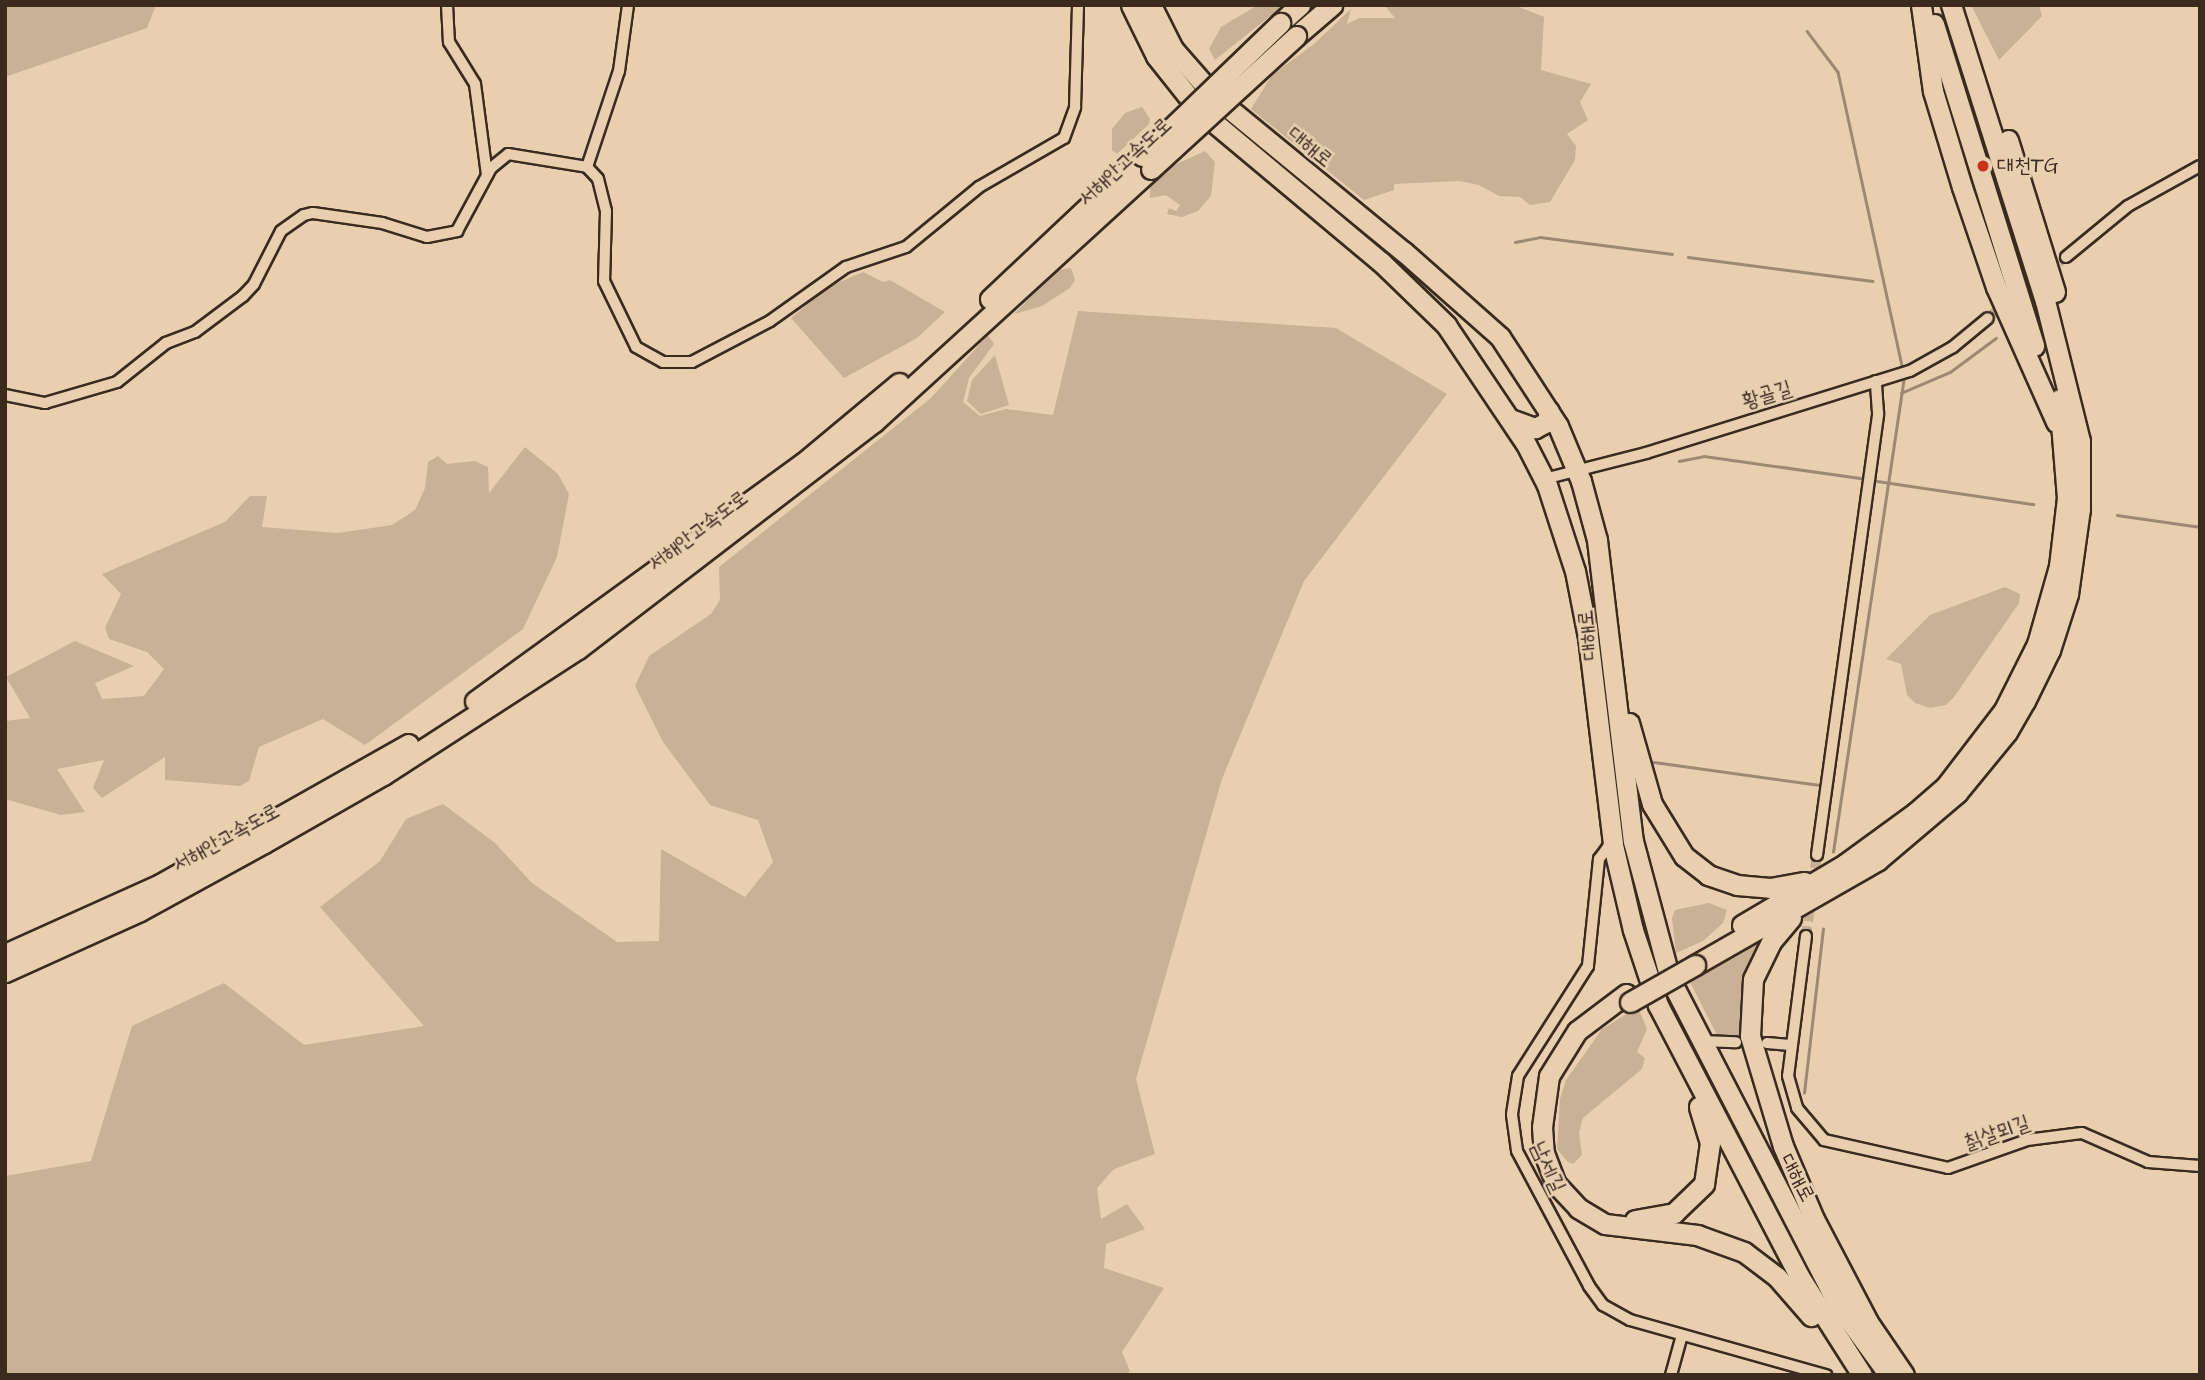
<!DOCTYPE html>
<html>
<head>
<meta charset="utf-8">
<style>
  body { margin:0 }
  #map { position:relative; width:2205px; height:1380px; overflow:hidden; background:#e8cfb0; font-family:"Architects Daughter","Poor Story",sans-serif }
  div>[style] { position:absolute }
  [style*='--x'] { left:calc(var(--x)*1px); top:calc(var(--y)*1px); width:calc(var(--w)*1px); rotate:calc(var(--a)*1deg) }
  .green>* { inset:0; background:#c9b196 }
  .stream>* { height:2.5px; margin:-1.25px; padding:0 1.25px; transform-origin:1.25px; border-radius:1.25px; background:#9d8871 }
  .street-tunnel>* { height:10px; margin-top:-5px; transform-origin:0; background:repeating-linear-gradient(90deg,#c5ae93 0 10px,transparent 0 15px) }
  .roads { filter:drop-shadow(2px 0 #3b2a1e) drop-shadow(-2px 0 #3b2a1e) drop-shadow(0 2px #3b2a1e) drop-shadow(0 -2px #3b2a1e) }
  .street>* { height:10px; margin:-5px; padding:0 5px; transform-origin:5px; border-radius:5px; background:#e8cfb0 }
  .highway>* { height:19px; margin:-9.5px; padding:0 9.5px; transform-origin:9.5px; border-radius:9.5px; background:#e8cfb0 }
  .bridges { filter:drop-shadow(2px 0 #3b2a1e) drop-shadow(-2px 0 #3b2a1e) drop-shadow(0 2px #3b2a1e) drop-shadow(0 -2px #3b2a1e) }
  .highway-bridge>* { height:19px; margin:-9.5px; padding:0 9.5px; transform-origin:9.5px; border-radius:9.5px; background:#e8cfb0 }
  .dots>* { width:19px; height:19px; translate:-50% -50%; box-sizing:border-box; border:4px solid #e8cfb0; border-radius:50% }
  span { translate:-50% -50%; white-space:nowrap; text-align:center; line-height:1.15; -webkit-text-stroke:5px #e8cfb0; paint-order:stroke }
  .street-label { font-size:21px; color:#3b2a1e }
  .poi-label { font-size:21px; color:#3b2a1e }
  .left { translate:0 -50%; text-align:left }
  .frame { position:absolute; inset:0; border:7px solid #3b2a1e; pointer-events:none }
</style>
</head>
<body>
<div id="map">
  <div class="green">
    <i style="clip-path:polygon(5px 5px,156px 5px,147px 28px,5px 77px)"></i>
    <i style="clip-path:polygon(1258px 5px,1284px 5px,1215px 60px,1209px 49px,1221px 27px)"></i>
    <i style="clip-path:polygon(1384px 5px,1514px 5px,1544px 17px,1541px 70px,1591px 84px,1580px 102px,1588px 120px,1567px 134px,1576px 146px,1575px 160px,1550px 202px,1530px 205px,1520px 197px,1499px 196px,1479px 185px,1459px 181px,1394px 184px,1394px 190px,1364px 200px,1251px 109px,1272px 75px,1314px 44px,1351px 9px,1347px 24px,1359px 18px,1395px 18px)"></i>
    <i style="clip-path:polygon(1971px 5px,2039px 5px,2042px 16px,1999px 60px)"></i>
    <i style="clip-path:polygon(1142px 107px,1150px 119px,1149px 124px,1117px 154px,1112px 150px,1112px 129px,1125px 113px)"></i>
    <i style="clip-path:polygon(1205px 151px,1215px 162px,1211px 196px,1198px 211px,1182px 217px,1167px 214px,1169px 208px,1176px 211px,1180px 205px,1166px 195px,1150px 198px,1150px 186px,1168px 168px)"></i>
    <i style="clip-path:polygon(1071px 268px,1075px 280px,1070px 288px,1042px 306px,1014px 314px,1057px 270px)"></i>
    <i style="clip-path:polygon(863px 272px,883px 282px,890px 280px,945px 312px,917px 338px,844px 378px,791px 318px,828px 287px)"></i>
    <i style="clip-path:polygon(1078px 311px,1336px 328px,1447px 394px,1304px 581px,1222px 779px,1136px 1079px,1155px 1154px,1114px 1169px,1097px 1188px,1101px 1219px,1127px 1204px,1145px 1229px,1106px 1244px,1104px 1268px,1164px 1288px,1122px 1352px,1130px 1371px,1126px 1375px,5px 1375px,5px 1176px,91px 1161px,132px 1026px,224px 983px,304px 1045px,424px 1026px,320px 907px,380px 861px,406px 819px,443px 804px,495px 843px,532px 883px,617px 942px,659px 941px,661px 849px,745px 897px,773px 862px,758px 820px,710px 805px,663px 742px,635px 686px,649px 656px,711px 614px,720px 600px,719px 567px,931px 398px,988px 335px,994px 344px,969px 378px,963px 402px,980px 416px,1006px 409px,1053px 415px)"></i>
    <i style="clip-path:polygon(995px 355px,1009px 405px,981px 414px,967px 401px,972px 380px)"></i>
    <i style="clip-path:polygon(525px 447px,558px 474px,569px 494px,557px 557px,523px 629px,365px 745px,323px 719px,259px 747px,249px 781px,240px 786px,165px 780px,165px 757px,102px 798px,93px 788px,104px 760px,57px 769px,85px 812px,61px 815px,5px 799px,5px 721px,30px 718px,6px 677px,75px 641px,134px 666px,95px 683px,102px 699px,144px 696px,164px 669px,147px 652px,109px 639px,105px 628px,121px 594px,102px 574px,225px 522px,250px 496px,267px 496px,262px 527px,338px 533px,392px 525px,415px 510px,425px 488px,428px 462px,438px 456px,447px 464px,475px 461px,488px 467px,489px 493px)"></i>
    <i style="clip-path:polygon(2005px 587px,2020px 594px,2019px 603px,1954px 697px,1946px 705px,1930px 708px,1915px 703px,1907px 695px,1901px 664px,1886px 659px,1930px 615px)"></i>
    <i style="clip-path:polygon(1709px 903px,1727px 910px,1723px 923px,1703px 941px,1676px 953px,1672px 918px,1675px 910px)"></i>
    <i style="clip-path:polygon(1758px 941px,1761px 945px,1742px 996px,1744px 1039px,1718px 1037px,1688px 978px)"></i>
    <i style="clip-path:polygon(1638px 1007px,1647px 1029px,1637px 1052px,1645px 1058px,1642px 1069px,1583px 1118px,1579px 1133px,1582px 1155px,1573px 1164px,1568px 1162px,1557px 1149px,1560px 1099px,1566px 1080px,1602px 1029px)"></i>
  </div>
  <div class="stream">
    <i style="--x:1807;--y:31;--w:51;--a:52.9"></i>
    <i style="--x:1838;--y:72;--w:306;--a:77.7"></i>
    <i style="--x:1515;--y:242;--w:25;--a:-11"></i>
    <i style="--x:1540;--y:237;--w:133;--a:7.3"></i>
    <i style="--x:1688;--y:257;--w:186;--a:7.4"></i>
    <i style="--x:1901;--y:393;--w:53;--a:-23.2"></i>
    <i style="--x:1950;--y:372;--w:57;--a:-36.5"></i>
    <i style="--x:1679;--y:461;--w:25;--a:-11"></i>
    <i style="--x:1704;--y:456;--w:159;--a:8"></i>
    <i style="--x:1877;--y:481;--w:158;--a:8.4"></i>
    <i style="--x:2117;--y:515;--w:84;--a:8.2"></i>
    <i style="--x:1654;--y:762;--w:167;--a:7.9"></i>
    <i style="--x:1833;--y:852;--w:479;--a:-81.5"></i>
    <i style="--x:1804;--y:1093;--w:165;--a:-83.4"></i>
  </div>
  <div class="street-tunnel">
    <i style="--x:1988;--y:318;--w:99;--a:-38"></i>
    <i style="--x:1813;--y:883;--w:28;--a:-82"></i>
    <i style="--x:1806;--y:936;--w:37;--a:-82"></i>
  </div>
  <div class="roads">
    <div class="street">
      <i style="--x:447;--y:5;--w:37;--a:87"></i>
      <i style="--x:449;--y:42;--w:49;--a:58.2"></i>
      <i style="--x:475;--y:84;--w:92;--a:82.5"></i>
      <i style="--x:587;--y:167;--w:101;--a:-71.6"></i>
      <i style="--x:619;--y:71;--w:67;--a:-82.2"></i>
      <i style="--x:2066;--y:257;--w:80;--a:-39.4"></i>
      <i style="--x:2128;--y:206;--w:82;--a:-29.1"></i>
      <i style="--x:5;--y:395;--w:41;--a:11.3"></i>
      <i style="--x:45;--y:403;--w:75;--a:-16.3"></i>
      <i style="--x:117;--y:382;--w:63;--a:-38.5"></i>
      <i style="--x:166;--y:343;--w:31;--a:-21"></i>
      <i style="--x:195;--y:332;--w:60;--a:-36.9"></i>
      <i style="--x:243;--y:296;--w:16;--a:-47"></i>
      <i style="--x:254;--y:284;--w:59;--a:-63"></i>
      <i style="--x:281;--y:231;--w:28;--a:-35"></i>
      <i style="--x:304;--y:215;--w:9;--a:-13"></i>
      <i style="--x:313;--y:213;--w:70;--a:8.2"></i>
      <i style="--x:382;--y:223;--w:47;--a:17.3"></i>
      <i style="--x:427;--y:237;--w:31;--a:-11"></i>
      <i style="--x:457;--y:231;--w:72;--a:-61.6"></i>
      <i style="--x:491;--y:168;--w:22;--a:-39"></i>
      <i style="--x:508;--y:154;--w:80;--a:9.3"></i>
      <i style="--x:587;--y:167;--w:16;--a:47"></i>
      <i style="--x:598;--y:179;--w:33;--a:76"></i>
      <i style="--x:606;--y:211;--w:70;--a:91.6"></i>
      <i style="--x:604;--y:281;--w:73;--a:64.1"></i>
      <i style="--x:636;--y:347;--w:31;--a:29"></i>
      <i style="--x:663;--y:362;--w:29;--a:0"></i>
      <i style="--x:692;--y:362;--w:88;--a:-27.7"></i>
      <i style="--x:770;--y:321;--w:93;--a:-35.4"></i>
      <i style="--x:846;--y:267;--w:63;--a:-18.4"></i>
      <i style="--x:906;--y:247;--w:94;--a:-39.4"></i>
      <i style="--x:979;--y:187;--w:98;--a:-30"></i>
      <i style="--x:1064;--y:138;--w:33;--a:-70"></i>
      <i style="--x:1075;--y:107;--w:102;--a:-88.3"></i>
      <i style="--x:1544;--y:479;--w:105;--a:-14.3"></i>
      <i style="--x:1646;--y:453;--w:276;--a:-17.3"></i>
      <i style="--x:1910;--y:371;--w:49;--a:-29.2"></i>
      <i style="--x:1953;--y:347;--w:45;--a:-39.6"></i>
      <i style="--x:1616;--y:844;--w:9;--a:159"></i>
      <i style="--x:1608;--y:847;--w:15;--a:127"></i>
      <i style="--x:1599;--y:859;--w:108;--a:95.9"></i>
      <i style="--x:1588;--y:966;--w:130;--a:122.5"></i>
      <i style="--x:1518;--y:1076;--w:39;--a:99"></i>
      <i style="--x:1512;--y:1115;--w:36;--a:82"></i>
      <i style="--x:1517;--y:1151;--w:153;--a:61.9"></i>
      <i style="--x:1589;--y:1286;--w:24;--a:54"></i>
      <i style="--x:1603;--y:1305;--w:31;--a:29"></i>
      <i style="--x:1630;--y:1320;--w:204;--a:15.7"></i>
      <i style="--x:1817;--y:855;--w:446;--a:-82.1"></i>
      <i style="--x:1878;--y:413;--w:32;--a:-94"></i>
      <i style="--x:1806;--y:936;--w:141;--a:97.3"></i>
      <i style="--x:1788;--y:1076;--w:33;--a:74"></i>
      <i style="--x:1797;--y:1108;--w:42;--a:49.8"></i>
      <i style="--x:1824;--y:1140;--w:127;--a:12.7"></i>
      <i style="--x:1948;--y:1168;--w:84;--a:-19.5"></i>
      <i style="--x:2027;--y:1140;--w:55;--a:-7.3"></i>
      <i style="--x:2082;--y:1133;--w:72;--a:23.7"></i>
      <i style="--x:2148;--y:1162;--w:52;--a:4.4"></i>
      <i style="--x:1700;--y:1041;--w:36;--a:2"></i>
      <i style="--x:1767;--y:1043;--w:23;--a:5"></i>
      <i style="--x:1671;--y:1375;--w:41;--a:-74.6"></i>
    </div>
    <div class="highway">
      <i style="--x:1131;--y:5;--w:57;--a:63.9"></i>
      <i style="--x:1156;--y:56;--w:69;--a:51.5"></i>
      <i style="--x:1199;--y:110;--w:237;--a:39.9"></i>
      <i style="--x:1381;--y:262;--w:91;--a:44.1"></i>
      <i style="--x:1446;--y:325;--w:143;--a:56.1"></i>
      <i style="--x:1526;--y:444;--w:46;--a:62.9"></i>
      <i style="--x:1547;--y:485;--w:90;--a:72"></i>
      <i style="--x:1575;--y:571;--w:67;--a:78.9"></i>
      <i style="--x:1588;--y:637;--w:209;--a:83.1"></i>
      <i style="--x:1613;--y:845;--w:87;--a:76.8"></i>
      <i style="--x:1633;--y:930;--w:79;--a:71.6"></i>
      <i style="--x:1658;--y:1005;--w:305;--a:62.5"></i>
      <i style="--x:1799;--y:1276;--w:117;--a:57.5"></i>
      <i style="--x:1151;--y:5;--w:49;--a:63.4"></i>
      <i style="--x:1173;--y:49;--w:64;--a:48.8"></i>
      <i style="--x:1215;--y:97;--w:244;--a:39.4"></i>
      <i style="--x:1404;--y:252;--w:128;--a:41.5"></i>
      <i style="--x:1500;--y:337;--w:106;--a:56.9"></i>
      <i style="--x:1558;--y:426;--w:60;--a:67.3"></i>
      <i style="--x:1581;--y:481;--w:61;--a:74.8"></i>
      <i style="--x:1597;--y:540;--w:303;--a:83.2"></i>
      <i style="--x:1633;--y:841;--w:143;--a:75"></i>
      <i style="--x:1670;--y:979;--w:367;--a:62.7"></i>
      <i style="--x:1838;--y:1305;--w:87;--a:53.9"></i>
      <i style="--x:1921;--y:5;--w:87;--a:82.1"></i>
      <i style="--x:1933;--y:91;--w:100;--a:73.2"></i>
      <i style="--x:1962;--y:187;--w:106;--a:71.2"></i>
      <i style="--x:1996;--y:287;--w:148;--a:66"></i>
      <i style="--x:1280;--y:23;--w:27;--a:-42"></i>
      <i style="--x:1934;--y:24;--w:337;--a:72.7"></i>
      <i style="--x:1296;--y:36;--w:48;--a:-40.7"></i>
      <i style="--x:2008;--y:140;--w:159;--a:72.8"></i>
      <i style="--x:990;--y:299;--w:209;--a:-43.3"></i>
      <i style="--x:1510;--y:419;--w:27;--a:20"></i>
      <i style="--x:1535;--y:428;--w:13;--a:-27"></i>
      <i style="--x:1547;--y:422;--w:11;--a:-80"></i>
      <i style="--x:475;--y:701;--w:405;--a:-36"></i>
      <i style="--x:803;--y:463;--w:125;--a:-39.8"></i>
      <i style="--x:1629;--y:723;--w:84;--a:74.1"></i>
      <i style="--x:1652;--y:804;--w:61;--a:58.4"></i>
      <i style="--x:1684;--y:856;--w:31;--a:38"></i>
      <i style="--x:1708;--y:875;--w:31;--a:19"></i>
      <i style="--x:1737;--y:885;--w:33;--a:5"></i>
      <i style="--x:1770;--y:888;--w:35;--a:-10"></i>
      <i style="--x:1791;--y:918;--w:31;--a:130"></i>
      <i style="--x:1771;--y:942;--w:41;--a:115.9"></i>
      <i style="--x:1753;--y:979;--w:57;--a:93"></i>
      <i style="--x:1750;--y:1036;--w:115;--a:73.3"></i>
      <i style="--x:1783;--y:1146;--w:79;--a:67"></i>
      <i style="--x:1814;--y:1219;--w:116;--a:62.3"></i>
      <i style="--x:1868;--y:1322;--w:64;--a:55.8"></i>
      <i style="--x:1742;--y:925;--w:120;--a:-30.6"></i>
      <i style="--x:1845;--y:864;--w:87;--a:-36.1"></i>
      <i style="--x:1915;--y:813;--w:40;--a:-41"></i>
      <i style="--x:1945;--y:787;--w:97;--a:-52.5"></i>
      <i style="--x:2004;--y:710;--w:74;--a:-63.4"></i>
      <i style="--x:2037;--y:644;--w:81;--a:-74.2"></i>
      <i style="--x:2059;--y:566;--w:68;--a:-83.3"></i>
      <i style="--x:2067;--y:498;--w:99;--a:-94.6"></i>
      <i style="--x:5;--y:954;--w:170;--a:-24.3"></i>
      <i style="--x:160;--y:884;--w:285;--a:-29.4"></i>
      <i style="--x:1695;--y:965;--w:211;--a:-29.8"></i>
      <i style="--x:1878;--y:860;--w:104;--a:-40.3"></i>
      <i style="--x:1957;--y:793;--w:79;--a:-50.7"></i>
      <i style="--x:2007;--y:732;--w:36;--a:-60"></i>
      <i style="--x:2025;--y:701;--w:57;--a:-63.9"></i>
      <i style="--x:2050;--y:650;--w:59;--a:-72.2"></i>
      <i style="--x:2068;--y:594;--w:86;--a:-82"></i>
      <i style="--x:2080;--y:509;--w:68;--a:-90"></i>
      <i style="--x:2080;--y:441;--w:144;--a:-104"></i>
      <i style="--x:2045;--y:301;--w:311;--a:-107.6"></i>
      <i style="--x:5;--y:972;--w:148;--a:-24.3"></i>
      <i style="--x:140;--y:911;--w:141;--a:-28.7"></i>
      <i style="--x:264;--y:843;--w:137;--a:-29.7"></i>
      <i style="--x:383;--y:775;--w:232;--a:-32.9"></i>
      <i style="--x:578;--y:649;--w:373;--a:-37.5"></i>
      <i style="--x:874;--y:422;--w:375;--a:-42.4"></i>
      <i style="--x:1626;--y:994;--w:61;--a:142.9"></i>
      <i style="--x:1577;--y:1031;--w:53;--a:121.9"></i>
      <i style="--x:1549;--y:1076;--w:51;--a:97.8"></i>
      <i style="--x:1542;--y:1127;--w:26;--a:86"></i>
      <i style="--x:1544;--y:1153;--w:33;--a:69"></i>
      <i style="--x:1556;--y:1184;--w:33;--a:47"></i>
      <i style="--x:1578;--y:1208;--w:31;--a:31"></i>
      <i style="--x:1605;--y:1224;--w:93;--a:6.8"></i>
      <i style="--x:1697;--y:1235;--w:50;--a:19.9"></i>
      <i style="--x:1744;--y:1252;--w:41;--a:37.1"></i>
      <i style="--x:1777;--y:1277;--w:52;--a:48.9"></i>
      <i style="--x:1635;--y:1220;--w:40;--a:-10"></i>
      <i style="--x:1674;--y:1213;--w:42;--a:-44"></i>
      <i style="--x:1704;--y:1184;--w:41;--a:-81.7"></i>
      <i style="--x:1710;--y:1143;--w:38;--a:-107"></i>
    </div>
  </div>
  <div class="bridges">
    <div class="highway-bridge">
      <i style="--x:1142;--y:156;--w:192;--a:-43.9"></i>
      <i style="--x:1151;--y:169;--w:197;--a:-42.5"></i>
      <i style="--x:1630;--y:1002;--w:75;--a:-29.6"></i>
    </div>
  </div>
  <div class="dots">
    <i style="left:1983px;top:166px;background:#c8321e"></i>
  </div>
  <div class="street-label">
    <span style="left:1310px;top:147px;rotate:39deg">대해로</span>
    <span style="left:1125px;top:162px;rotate:-43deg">서해안고속도로</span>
    <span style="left:1767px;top:395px;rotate:-17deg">황골길</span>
    <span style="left:698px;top:531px;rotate:-37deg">서해안고속도로</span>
    <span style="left:1588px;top:635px;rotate:-96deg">대해로</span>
    <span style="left:226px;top:838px;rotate:-29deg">서해안고속도로</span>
    <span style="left:1997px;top:1133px;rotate:-19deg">칡살뫼길</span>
    <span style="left:1548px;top:1167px;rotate:65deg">남서1길</span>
    <span style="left:1797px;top:1178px;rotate:62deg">대해로</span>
  </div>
  <div class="poi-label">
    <span class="left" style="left:1997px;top:166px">대천TG</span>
  </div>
  <div class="frame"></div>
</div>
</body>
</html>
